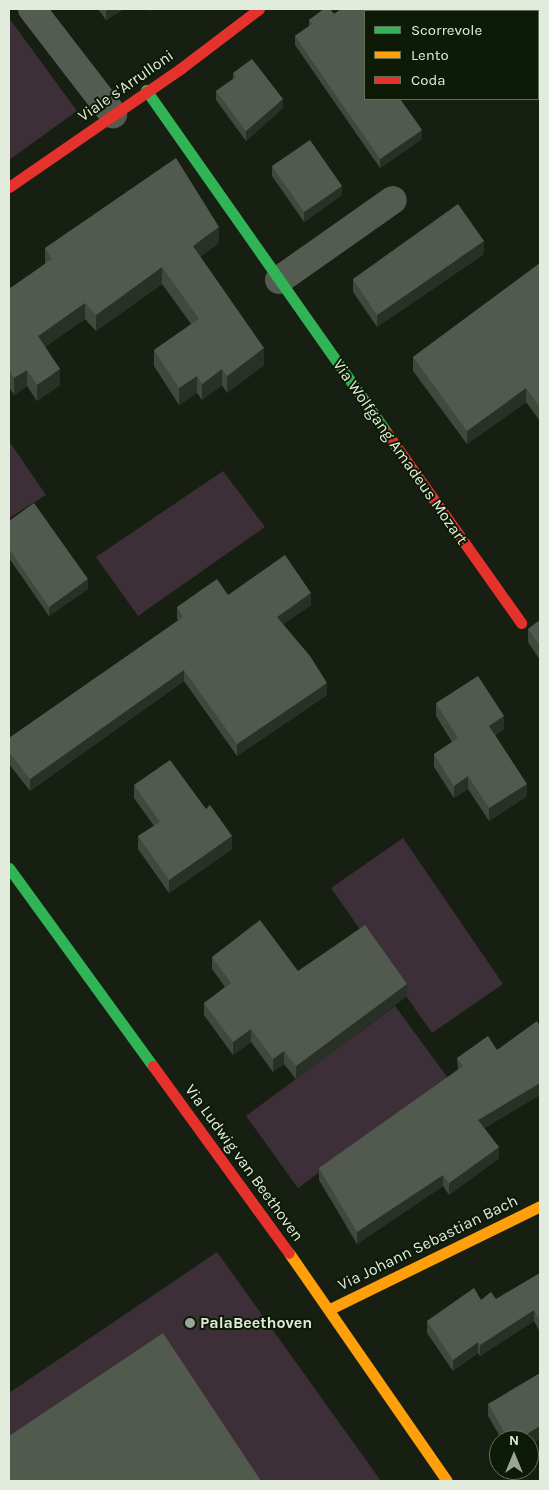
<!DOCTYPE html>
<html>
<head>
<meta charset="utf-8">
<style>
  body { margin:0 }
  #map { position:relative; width:549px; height:1490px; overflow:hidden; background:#171f13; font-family:Karla,sans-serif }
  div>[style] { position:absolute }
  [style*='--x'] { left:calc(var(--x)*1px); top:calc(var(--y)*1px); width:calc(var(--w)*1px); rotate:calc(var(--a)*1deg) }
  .green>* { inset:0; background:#3c2f38 }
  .street>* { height:28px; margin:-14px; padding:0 14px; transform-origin:14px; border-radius:14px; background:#545b51 }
  .fast>* { height:11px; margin:-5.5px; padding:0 5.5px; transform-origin:5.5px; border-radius:5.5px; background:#30b455 }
  .slow>* { height:11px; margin:-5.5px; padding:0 5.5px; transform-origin:5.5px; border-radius:5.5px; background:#ff9f0a }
  .jam>* { height:11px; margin:-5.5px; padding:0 5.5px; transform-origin:5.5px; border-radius:5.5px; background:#e5322d }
  .wall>* { inset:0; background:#41483e }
  .shaded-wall>* { inset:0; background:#293026 }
  .building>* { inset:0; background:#525a4f }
  .dots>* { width:14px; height:14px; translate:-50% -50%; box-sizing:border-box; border:2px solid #0d1b06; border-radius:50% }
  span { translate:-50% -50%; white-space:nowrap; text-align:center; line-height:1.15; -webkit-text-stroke:4px #0d1b06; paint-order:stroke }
  .street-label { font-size:16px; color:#e2ecdd }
  .poi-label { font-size:16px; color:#e2ecdd; font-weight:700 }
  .left { translate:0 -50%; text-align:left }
  .frame { position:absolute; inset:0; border:10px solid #e2ecdd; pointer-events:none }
  .legend { position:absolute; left:364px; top:10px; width:175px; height:90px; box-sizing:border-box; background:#0d1b06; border:1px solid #626f5c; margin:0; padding:6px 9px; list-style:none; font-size:15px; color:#e2ecdd }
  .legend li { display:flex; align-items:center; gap:10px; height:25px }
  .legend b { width:25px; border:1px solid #626f5c }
  .north { position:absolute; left:489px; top:1430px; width:50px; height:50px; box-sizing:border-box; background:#0d1b06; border:1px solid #626f5c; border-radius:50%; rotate:0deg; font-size:14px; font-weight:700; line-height:20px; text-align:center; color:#e2ecdd }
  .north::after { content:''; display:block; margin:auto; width:18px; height:22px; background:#9ba496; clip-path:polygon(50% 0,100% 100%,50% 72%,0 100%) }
</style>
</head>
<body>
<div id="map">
  <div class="green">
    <i style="clip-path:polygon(9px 18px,77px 111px,9px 160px)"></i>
    <i style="clip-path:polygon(9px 441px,46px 495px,9px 518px)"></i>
    <i style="clip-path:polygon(223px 471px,265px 527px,138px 616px,96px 557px)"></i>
    <i style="clip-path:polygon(403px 838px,503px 984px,432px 1033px,331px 888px)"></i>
    <i style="clip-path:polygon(395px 1006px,448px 1078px,298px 1188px,246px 1116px)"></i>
    <i style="clip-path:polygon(217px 1252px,381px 1481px,9px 1481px,9px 1393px)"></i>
  </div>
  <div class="street">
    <i style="--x:32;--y:9;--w:133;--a:52.4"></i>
    <i style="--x:279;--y:280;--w:139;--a:-35.1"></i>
  </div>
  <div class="fast">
    <i style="--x:146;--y:90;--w:418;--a:54.9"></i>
    <i style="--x:9;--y:868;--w:245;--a:54"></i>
  </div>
  <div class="slow">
    <i style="--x:289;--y:1253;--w:277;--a:55.3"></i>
    <i style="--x:330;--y:1309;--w:234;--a:-26.1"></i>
  </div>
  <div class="jam">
    <i style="--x:9;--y:187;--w:208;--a:-34.6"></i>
    <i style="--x:180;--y:69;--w:99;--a:-37.2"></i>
    <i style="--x:386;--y:432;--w:234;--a:54.7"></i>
    <i style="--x:153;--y:1066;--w:231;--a:54"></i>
  </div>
  <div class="wall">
    <i style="clip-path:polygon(98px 9px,124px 9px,106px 20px)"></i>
    <i style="clip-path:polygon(324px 9px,330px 9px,334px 14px,341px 9px,437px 9px,433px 11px,365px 11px,365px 99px,400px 99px,422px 130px,422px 139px,380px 168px,295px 45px,295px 36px,309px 26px,309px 20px)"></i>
    <i style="clip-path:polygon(233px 73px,283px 108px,246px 141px,216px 100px,216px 91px,233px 79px)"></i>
    <i style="clip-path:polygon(272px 166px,342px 195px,304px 222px,272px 176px)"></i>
    <i style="clip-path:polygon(219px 243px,200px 257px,264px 365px,227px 393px,222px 385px,202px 400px,197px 393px,179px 405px,154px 366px,154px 350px,191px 324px,162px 284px,96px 331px,85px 319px,45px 347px,60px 385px,37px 401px,27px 386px,14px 395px,9px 387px,9px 289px,45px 264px,45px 248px)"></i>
    <i style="clip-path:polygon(484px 254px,377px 327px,353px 292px,353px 279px)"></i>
    <i style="clip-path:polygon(540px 263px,540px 421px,526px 402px,467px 444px,413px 371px,413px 357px)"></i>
    <i style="clip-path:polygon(9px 521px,88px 589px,49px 616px,9px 558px)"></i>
    <i style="clip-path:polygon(228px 595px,311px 605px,283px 624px,327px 695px,237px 756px,184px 681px,30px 791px,9px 764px,9px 738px,178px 621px,177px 619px,177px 607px)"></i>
    <i style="clip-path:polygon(540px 620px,540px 660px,528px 642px,528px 629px)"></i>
    <i style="clip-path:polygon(436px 703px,504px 729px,495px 735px,527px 796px,489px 821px,468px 789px,454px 798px,434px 767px,434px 754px,452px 742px,436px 716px)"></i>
    <i style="clip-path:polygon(134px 785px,232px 849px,169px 893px,138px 849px,138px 836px,154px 826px,134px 798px)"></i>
    <i style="clip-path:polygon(212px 957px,298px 971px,407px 996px,296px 1079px,284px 1064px,273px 1072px,251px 1042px,233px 1055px,204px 1015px,204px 1003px,225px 987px,212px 969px)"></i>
    <i style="clip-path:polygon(540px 1026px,540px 1095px,484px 1128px,499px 1158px,449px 1195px,443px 1186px,357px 1244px,319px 1180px,319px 1168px,458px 1070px,457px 1058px,497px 1050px)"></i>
    <i style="clip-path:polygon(540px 1273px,540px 1332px,534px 1321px,480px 1356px,478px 1353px,453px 1371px,427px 1333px,427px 1321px,481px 1300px,496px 1299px)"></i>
    <i style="clip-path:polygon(488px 1404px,529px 1440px,502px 1440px,488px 1416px)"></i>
  </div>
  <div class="shaded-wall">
    <i style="clip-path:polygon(109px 9px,124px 9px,106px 20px,106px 11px)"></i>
    <i style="clip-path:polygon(149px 9px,153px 9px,149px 12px)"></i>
    <i style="clip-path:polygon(425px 9px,437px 9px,433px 11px,421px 11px)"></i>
    <i style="clip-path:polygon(283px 99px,283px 108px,246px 141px,246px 131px)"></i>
    <i style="clip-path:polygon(422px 130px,422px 139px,380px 168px,380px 159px)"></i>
    <i style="clip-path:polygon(342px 186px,342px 195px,304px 222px,304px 212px)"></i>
    <i style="clip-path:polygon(219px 227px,219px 243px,193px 262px,193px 246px)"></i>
    <i style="clip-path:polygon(484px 241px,484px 254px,377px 327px,377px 315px)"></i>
    <i style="clip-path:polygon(162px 267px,162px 284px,96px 331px,96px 315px)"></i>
    <i style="clip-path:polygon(85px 303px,85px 319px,38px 352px,38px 336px)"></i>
    <i style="clip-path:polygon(264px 348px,264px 365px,227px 393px,227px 376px)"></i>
    <i style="clip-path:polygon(60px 369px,60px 385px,37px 401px,37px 385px)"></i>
    <i style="clip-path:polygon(222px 369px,222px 385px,202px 400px,202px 384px)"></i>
    <i style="clip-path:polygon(27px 370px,27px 386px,14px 395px,14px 378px)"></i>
    <i style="clip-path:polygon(197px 376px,197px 393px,179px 405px,179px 388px)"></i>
    <i style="clip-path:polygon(526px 388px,526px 402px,467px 444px,467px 431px)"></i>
    <i style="clip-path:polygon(88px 579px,88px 589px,49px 616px,49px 607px)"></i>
    <i style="clip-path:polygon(311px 593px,311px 605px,277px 629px,277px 617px)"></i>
    <i style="clip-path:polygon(184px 670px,184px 681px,30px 791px,30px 779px)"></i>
    <i style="clip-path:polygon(327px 683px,327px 695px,237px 756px,237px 744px)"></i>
    <i style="clip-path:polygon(504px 716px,504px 729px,489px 738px,489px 726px)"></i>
    <i style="clip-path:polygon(468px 776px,468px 789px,454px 798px,454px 786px)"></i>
    <i style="clip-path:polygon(527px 784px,527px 796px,489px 821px,489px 808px)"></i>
    <i style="clip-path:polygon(232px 836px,232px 849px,169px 893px,169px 880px)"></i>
    <i style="clip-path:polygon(407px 984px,407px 996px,296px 1079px,296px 1066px)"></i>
    <i style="clip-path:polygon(251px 1029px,251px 1042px,233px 1055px,233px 1042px)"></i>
    <i style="clip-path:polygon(284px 1051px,284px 1064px,273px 1072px,273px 1059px)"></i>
    <i style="clip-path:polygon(540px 1083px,540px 1095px,478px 1131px,478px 1120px)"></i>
    <i style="clip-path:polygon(499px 1147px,499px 1158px,449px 1195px,449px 1183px)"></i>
    <i style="clip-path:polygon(443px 1175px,443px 1186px,357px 1244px,357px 1232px)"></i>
    <i style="clip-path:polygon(534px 1310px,534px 1321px,480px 1356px,480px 1345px)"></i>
    <i style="clip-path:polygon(478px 1342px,478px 1353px,453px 1371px,453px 1360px)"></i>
    <i style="clip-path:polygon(540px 1426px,540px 1439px,529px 1446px,529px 1440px,518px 1440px)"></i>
  </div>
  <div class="building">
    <i style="clip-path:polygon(324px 9px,330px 9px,334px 14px,341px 9px,425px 9px,421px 11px,365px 11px,365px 99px,400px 99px,422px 130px,380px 159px,295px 36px,312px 24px,309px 20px)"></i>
    <i style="clip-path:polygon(252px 59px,283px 99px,246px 131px,216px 91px,236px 77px,233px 73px)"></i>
    <i style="clip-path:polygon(310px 140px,342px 186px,304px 212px,272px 166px)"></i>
    <i style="clip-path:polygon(176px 158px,219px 227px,193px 246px,264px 348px,227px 376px,222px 369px,202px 384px,197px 376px,179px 388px,154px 350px,199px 319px,162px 267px,96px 315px,85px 303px,38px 336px,60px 369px,37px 385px,27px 370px,14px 378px,9px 370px,9px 289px,52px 259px,45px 248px)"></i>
    <i style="clip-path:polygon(458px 204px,484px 241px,377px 315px,353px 279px)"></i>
    <i style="clip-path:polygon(540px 263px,540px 407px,526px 388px,467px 431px,413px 357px)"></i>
    <i style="clip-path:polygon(34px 503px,88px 579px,49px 607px,9px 549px,9px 521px)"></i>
    <i style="clip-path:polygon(285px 555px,311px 593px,277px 617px,310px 656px,327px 683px,237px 744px,184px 670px,30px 779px,9px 752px,9px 738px,183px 617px,177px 607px,217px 579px,228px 595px)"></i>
    <i style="clip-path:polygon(540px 620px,540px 646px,528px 629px)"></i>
    <i style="clip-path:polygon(478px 676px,504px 716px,489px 726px,527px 784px,489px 808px,468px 776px,454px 786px,434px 754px,458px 738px,436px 703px)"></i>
    <i style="clip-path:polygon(170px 760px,206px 809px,210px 805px,232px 836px,169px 880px,138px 836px,160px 822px,134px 785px)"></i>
    <i style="clip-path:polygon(260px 920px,298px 971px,365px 925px,407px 984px,296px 1066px,284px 1051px,273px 1059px,251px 1029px,233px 1042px,204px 1003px,231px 983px,212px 957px)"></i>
    <i style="clip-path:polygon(537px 1021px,540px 1026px,540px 1083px,478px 1120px,499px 1147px,449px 1183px,443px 1175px,357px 1232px,319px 1168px,463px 1066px,457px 1058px,488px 1036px,497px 1050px)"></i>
    <i style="clip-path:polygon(540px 1273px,540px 1321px,534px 1310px,480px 1345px,478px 1342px,453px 1360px,427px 1321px,474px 1288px,481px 1300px,491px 1292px,496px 1299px)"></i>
    <i style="clip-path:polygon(163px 1333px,261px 1481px,9px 1481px,9px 1436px)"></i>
    <i style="clip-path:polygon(540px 1373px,540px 1426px,518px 1440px,509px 1440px,488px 1404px)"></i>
  </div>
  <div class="dots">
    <i style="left:190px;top:1323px;background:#9ba496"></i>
  </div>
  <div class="street-label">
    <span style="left:126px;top:86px;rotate:-35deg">Viale s'Arrulloni</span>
    <span style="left:400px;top:452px;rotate:55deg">Via Wolfgang Amadeus Mozart</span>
    <span style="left:244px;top:1163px;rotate:54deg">Via Ludwig van Beethoven</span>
    <span style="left:428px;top:1243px;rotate:-26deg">Via Johann Sebastian Bach</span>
  </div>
  <div class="poi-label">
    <span class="left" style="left:200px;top:1323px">PalaBeethoven</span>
  </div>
  <div class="frame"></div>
  <ul class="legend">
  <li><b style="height:6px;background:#30b455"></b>Scorrevole</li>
  <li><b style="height:6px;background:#ff9f0a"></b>Lento</li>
  <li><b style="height:6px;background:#e5322d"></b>Coda</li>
  </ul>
  <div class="north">N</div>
</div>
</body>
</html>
